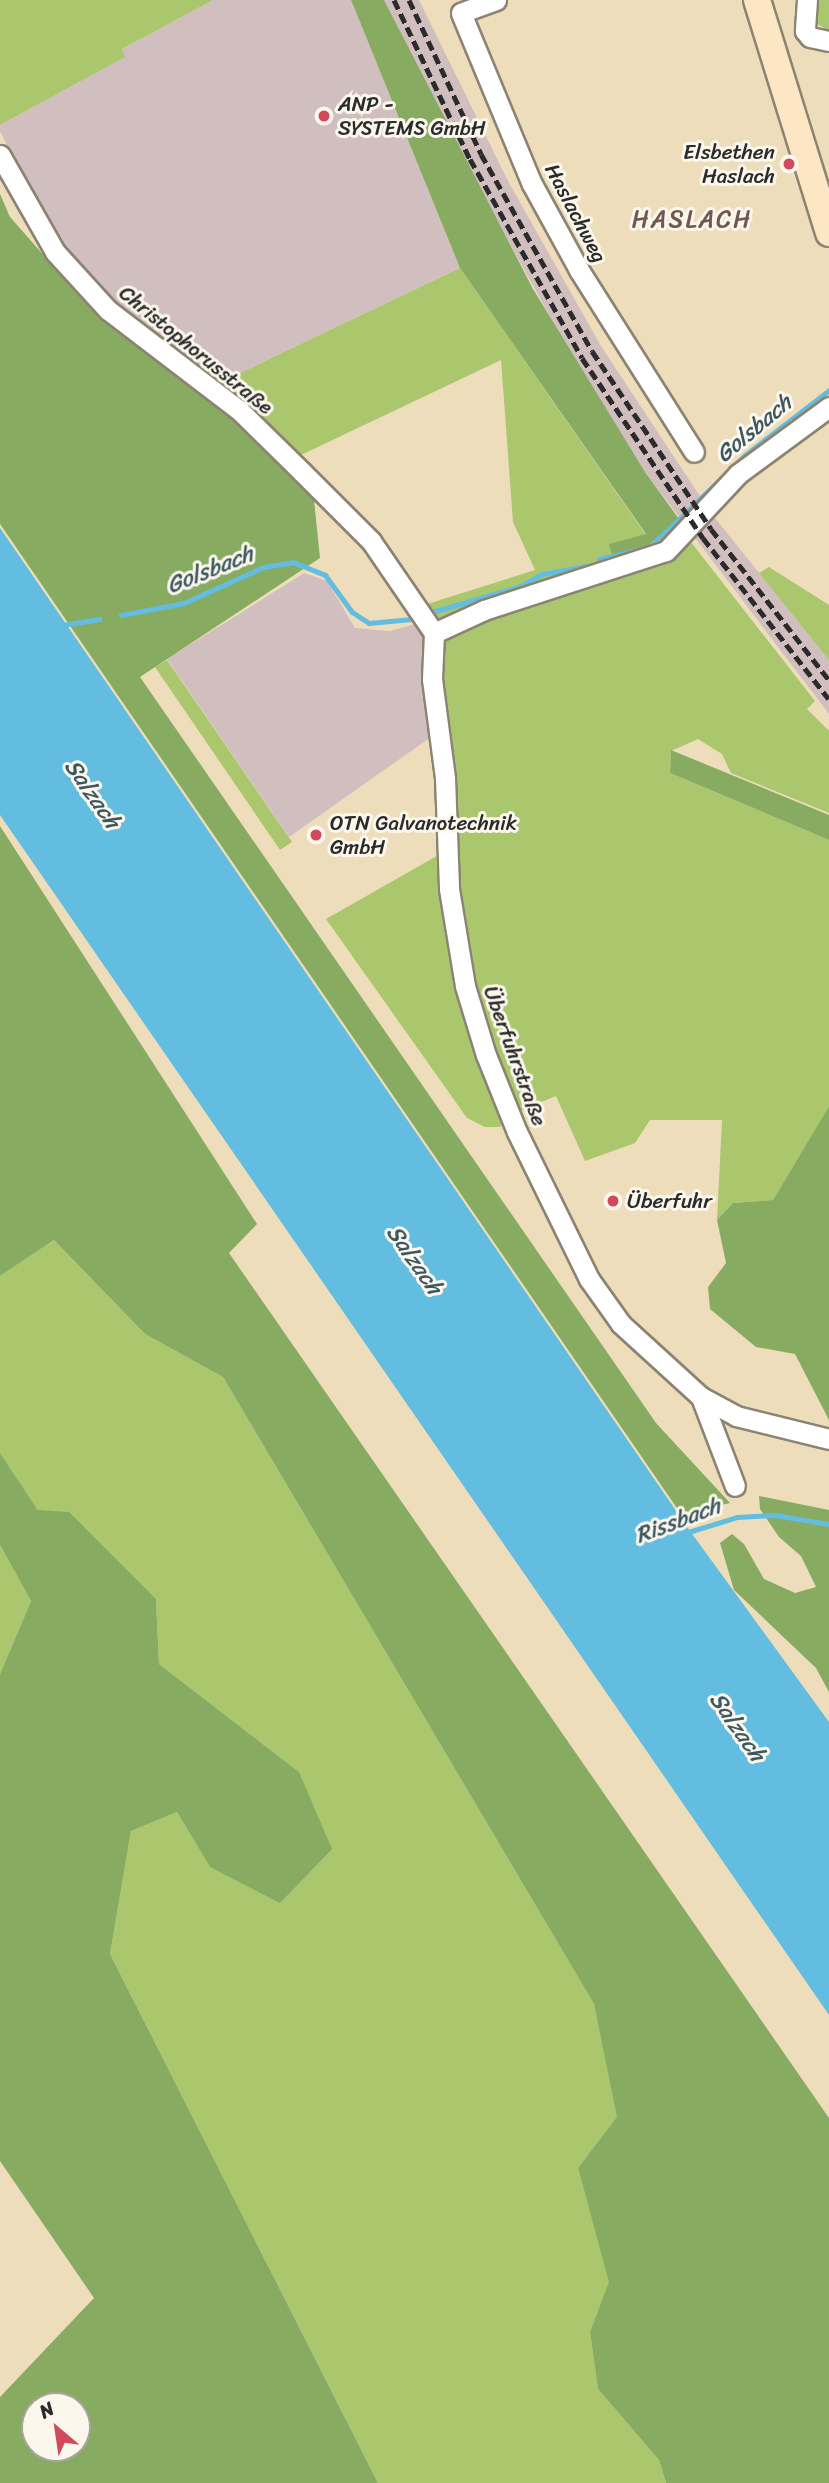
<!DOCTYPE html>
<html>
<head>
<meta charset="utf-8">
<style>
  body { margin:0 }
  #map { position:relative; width:829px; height:2483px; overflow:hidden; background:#eeddba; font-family:Sriracha,sans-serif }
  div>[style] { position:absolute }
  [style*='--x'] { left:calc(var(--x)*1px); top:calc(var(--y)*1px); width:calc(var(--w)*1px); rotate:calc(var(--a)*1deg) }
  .industrial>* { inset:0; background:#d1bfbf }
  .green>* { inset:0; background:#aac76e }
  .forest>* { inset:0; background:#87ac61 }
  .water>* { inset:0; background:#63bde0 }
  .stream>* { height:5px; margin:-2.5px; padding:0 2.5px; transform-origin:2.5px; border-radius:2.5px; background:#63bde0 }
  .roads { filter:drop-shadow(2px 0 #8c8472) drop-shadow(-2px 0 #8c8472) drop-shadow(0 2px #8c8472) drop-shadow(0 -2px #8c8472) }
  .street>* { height:19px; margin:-9.5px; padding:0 9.5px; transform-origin:9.5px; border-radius:9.5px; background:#fff }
  .secondary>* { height:26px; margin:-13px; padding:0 13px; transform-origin:13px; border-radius:13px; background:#fce6c4 }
  .rail>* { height:5px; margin-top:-2.5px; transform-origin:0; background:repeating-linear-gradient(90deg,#2b2b2b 0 10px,transparent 0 15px) }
  .dots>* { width:19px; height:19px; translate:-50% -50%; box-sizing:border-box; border:4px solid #fbf7ec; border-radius:50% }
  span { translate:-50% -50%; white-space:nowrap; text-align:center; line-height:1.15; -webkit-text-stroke:6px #fbf7ec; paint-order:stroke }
  .poi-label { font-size:21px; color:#2b2b2b }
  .left { translate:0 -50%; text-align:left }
  .right { translate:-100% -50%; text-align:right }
  .street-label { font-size:21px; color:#2b2b2b }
  .water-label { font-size:23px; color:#3c5761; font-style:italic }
  .quarter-label { font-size:24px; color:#725851; letter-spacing:2px }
  .north { position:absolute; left:21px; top:2392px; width:70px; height:70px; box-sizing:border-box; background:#fbf7ec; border:2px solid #a8a59f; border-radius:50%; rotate:331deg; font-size:19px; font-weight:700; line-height:28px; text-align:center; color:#2b2b2b }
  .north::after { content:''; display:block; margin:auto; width:24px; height:32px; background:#d1495b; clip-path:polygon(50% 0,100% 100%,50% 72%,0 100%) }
</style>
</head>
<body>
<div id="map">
  <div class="industrial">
    <i style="clip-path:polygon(213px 0,351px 0,460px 268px,217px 384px,102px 290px,45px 224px,0 131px,0 125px,124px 57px,122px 49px)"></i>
    <i style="clip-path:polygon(384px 0,419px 0,508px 181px,601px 346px,711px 513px,829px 660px,829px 714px,645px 472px,575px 362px,482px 193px)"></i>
    <i style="clip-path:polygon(304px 573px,327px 581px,355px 628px,390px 631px,419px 623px,424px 639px,431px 737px,289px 837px,167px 659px)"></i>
  </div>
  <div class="green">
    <i style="clip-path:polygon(0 0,213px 0,122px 49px,125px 57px,0 125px)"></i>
    <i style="clip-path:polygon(817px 0,829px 0,829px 31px,814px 22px)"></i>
    <i style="clip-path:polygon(460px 268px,646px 535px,610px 544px,612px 555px,592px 569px,436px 619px,424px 605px,535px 570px,513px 522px,501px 360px,301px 455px,217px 384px)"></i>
    <i style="clip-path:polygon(687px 537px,815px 701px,807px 709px,829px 731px,829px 813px,731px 773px,722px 754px,698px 739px,671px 751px,670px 773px,829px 840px,829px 1106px,773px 1200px,733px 1203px,717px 1220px,722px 1120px,650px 1120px,635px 1143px,585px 1161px,556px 1096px,515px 1113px,464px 952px,439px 674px,442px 645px,462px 624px)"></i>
    <i style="clip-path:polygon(769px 567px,829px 605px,829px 660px,759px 573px)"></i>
    <i style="clip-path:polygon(167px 660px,292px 842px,280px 850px,155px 667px)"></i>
    <i style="clip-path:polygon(442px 853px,503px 1122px,500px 1127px,485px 1127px,467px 1118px,326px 919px)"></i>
    <i style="clip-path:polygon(54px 1240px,145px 1334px,223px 1377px,594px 2004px,618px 2117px,578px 2168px,610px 2282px,590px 2332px,598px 2389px,659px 2460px,666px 2483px,378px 2483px,110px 1954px,131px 1831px,177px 1812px,210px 1867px,299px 1772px,159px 1664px,156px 1599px,38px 1510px,0 1453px,0 1276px)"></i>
    <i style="clip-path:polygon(0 1545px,31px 1601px,0 1674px)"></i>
  </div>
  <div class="forest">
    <i style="clip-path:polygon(351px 0,384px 0,533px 289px,645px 472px,679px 519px,649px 545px,612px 555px,609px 544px,646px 534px,460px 268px)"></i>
    <i style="clip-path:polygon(0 194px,10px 217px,99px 318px,232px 418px,314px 500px,320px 558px,140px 677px,656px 1423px,730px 1503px,681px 1514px,0 524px)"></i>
    <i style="clip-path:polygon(671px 750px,829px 815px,829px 840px,670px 773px)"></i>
    <i style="clip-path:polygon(0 826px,257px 1224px,229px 1253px,829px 2118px,829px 2483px,666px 2483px,659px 2460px,598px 2389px,590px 2332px,609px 2282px,578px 2168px,617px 2117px,594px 2004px,223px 1377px,145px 1334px,54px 1240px,0 1276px)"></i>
    <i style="clip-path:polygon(829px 1106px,829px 1420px,795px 1354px,756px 1347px,710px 1309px,708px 1287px,726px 1263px,717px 1220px,733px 1203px,773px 1200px)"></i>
    <i style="clip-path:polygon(evenodd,0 1453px,38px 1510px,69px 1512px,156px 1599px,159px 1664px,299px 1772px,332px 1849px,280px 1903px,210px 1867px,177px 1812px,131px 1831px,110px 1954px,378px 2483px,0 2483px,0 2397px,94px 2298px,0 2161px,0 1674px,31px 1601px,0 1545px,0 1453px,35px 2406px,77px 2406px,77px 2448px,35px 2448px,35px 2406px)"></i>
    <i style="clip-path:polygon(759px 1496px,829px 1510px,829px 1692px,816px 1668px,734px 1590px,720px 1543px,732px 1534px,744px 1544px,764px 1579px,795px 1593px,816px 1587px,801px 1556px,779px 1537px,760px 1509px)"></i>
  </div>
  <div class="water">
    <i style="clip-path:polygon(0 528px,690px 1531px,829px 1722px,829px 2015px,0 815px)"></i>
  </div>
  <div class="stream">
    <i style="--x:599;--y:559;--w:52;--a:-13.2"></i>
    <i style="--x:650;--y:547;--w:132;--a:-44.1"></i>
    <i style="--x:745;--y:455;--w:106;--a:-37.7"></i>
    <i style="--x:432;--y:612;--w:93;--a:-16.3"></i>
    <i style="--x:521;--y:586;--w:24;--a:-30"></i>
    <i style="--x:542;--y:574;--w:45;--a:-10.3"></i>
    <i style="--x:121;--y:615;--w:64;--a:-10.8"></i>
    <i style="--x:184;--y:603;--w:87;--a:-24.5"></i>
    <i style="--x:263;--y:567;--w:30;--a:-9"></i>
    <i style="--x:293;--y:562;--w:35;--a:22"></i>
    <i style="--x:325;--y:575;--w:46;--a:53.9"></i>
    <i style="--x:352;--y:612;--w:20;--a:33"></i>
    <i style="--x:369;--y:623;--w:43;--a:-5.3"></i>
    <i style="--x:62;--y:625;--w:38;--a:-9"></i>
    <i style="--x:685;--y:1533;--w:54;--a:-17.1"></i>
    <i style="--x:737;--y:1517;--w:38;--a:-3"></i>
    <i style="--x:775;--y:1515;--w:55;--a:9.5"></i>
  </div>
  <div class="roads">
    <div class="street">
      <i style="--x:496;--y:0;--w:37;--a:160"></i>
      <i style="--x:461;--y:13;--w:185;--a:67.5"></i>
      <i style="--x:532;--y:184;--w:98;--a:61.3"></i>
      <i style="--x:579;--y:270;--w:215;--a:57.7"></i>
      <i style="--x:807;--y:0;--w:31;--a:94"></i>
      <i style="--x:805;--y:31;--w:8;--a:50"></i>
      <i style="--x:810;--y:37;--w:19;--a:12"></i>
      <i style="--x:0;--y:155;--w:112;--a:60.4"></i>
      <i style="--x:55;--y:252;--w:79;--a:47.6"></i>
      <i style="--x:108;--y:310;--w:165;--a:37.4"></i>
      <i style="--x:239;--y:410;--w:88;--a:44.5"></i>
      <i style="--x:302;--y:472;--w:98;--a:45"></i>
      <i style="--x:371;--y:541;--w:112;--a:55.6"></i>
      <i style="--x:434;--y:633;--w:46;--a:92.5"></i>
      <i style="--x:432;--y:679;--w:100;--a:82.5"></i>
      <i style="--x:445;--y:778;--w:111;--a:87.9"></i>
      <i style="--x:449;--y:889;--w:98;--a:80.6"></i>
      <i style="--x:465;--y:986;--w:72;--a:73.1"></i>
      <i style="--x:486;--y:1055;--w:83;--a:68.1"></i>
      <i style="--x:517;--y:1132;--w:164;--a:63.9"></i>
      <i style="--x:589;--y:1279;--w:55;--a:54.6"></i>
      <i style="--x:621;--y:1324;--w:108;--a:42.4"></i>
      <i style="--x:701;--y:1397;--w:95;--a:69.1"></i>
      <i style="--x:434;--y:633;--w:55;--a:-24.7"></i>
      <i style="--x:484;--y:610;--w:191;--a:-18"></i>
      <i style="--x:666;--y:551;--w:105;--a:-46.9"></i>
      <i style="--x:738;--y:474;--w:113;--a:-36.4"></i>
      <i style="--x:701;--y:1397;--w:40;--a:28"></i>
      <i style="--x:736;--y:1416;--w:96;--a:13.9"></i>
    </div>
    <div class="secondary">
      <i style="--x:757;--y:0;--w:244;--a:72.8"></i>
    </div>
  </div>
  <div class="rail">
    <i style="--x:394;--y:0;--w:176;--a:64.5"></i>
    <i style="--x:470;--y:159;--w:228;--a:60.6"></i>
    <i style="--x:582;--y:358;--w:217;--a:56.1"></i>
    <i style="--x:703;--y:538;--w:204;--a:52"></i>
    <i style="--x:409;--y:0;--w:170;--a:64.9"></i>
    <i style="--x:481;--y:154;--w:226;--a:60.6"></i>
    <i style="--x:592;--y:351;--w:214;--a:56.2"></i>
    <i style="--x:711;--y:529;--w:192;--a:52"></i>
  </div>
  <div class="dots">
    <i style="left:324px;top:116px;background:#d1495b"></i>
    <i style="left:789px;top:164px;background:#d1495b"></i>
    <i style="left:316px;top:835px;background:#d1495b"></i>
    <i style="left:613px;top:1201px;background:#d1495b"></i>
  </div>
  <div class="poi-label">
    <span class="left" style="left:338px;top:116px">ANP -<br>SYSTEMS GmbH</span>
    <span class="right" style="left:775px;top:164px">Elsbethen<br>Haslach</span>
    <span class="left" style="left:330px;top:835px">OTN Galvanotechnik<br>GmbH</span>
    <span class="left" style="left:627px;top:1201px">Überfuhr</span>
  </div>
  <div class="street-label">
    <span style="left:576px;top:213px;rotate:62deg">Haslachweg</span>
    <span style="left:196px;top:350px;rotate:39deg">Christophorusstraße</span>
    <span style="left:515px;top:1056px;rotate:70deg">Überfuhrstraße</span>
  </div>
  <div class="water-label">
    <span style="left:754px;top:429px;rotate:-40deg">Golsbach</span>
    <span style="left:210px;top:570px;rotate:-22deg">Golsbach</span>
    <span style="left:92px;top:794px;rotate:55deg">Salzach</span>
    <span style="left:414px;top:1260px;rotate:55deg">Salzach</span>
    <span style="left:678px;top:1521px;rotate:-21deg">Rissbach</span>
    <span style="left:737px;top:1727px;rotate:55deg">Salzach</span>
  </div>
  <div class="quarter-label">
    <span style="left:692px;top:220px">HASLACH</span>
  </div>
  <div class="north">N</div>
</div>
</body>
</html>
